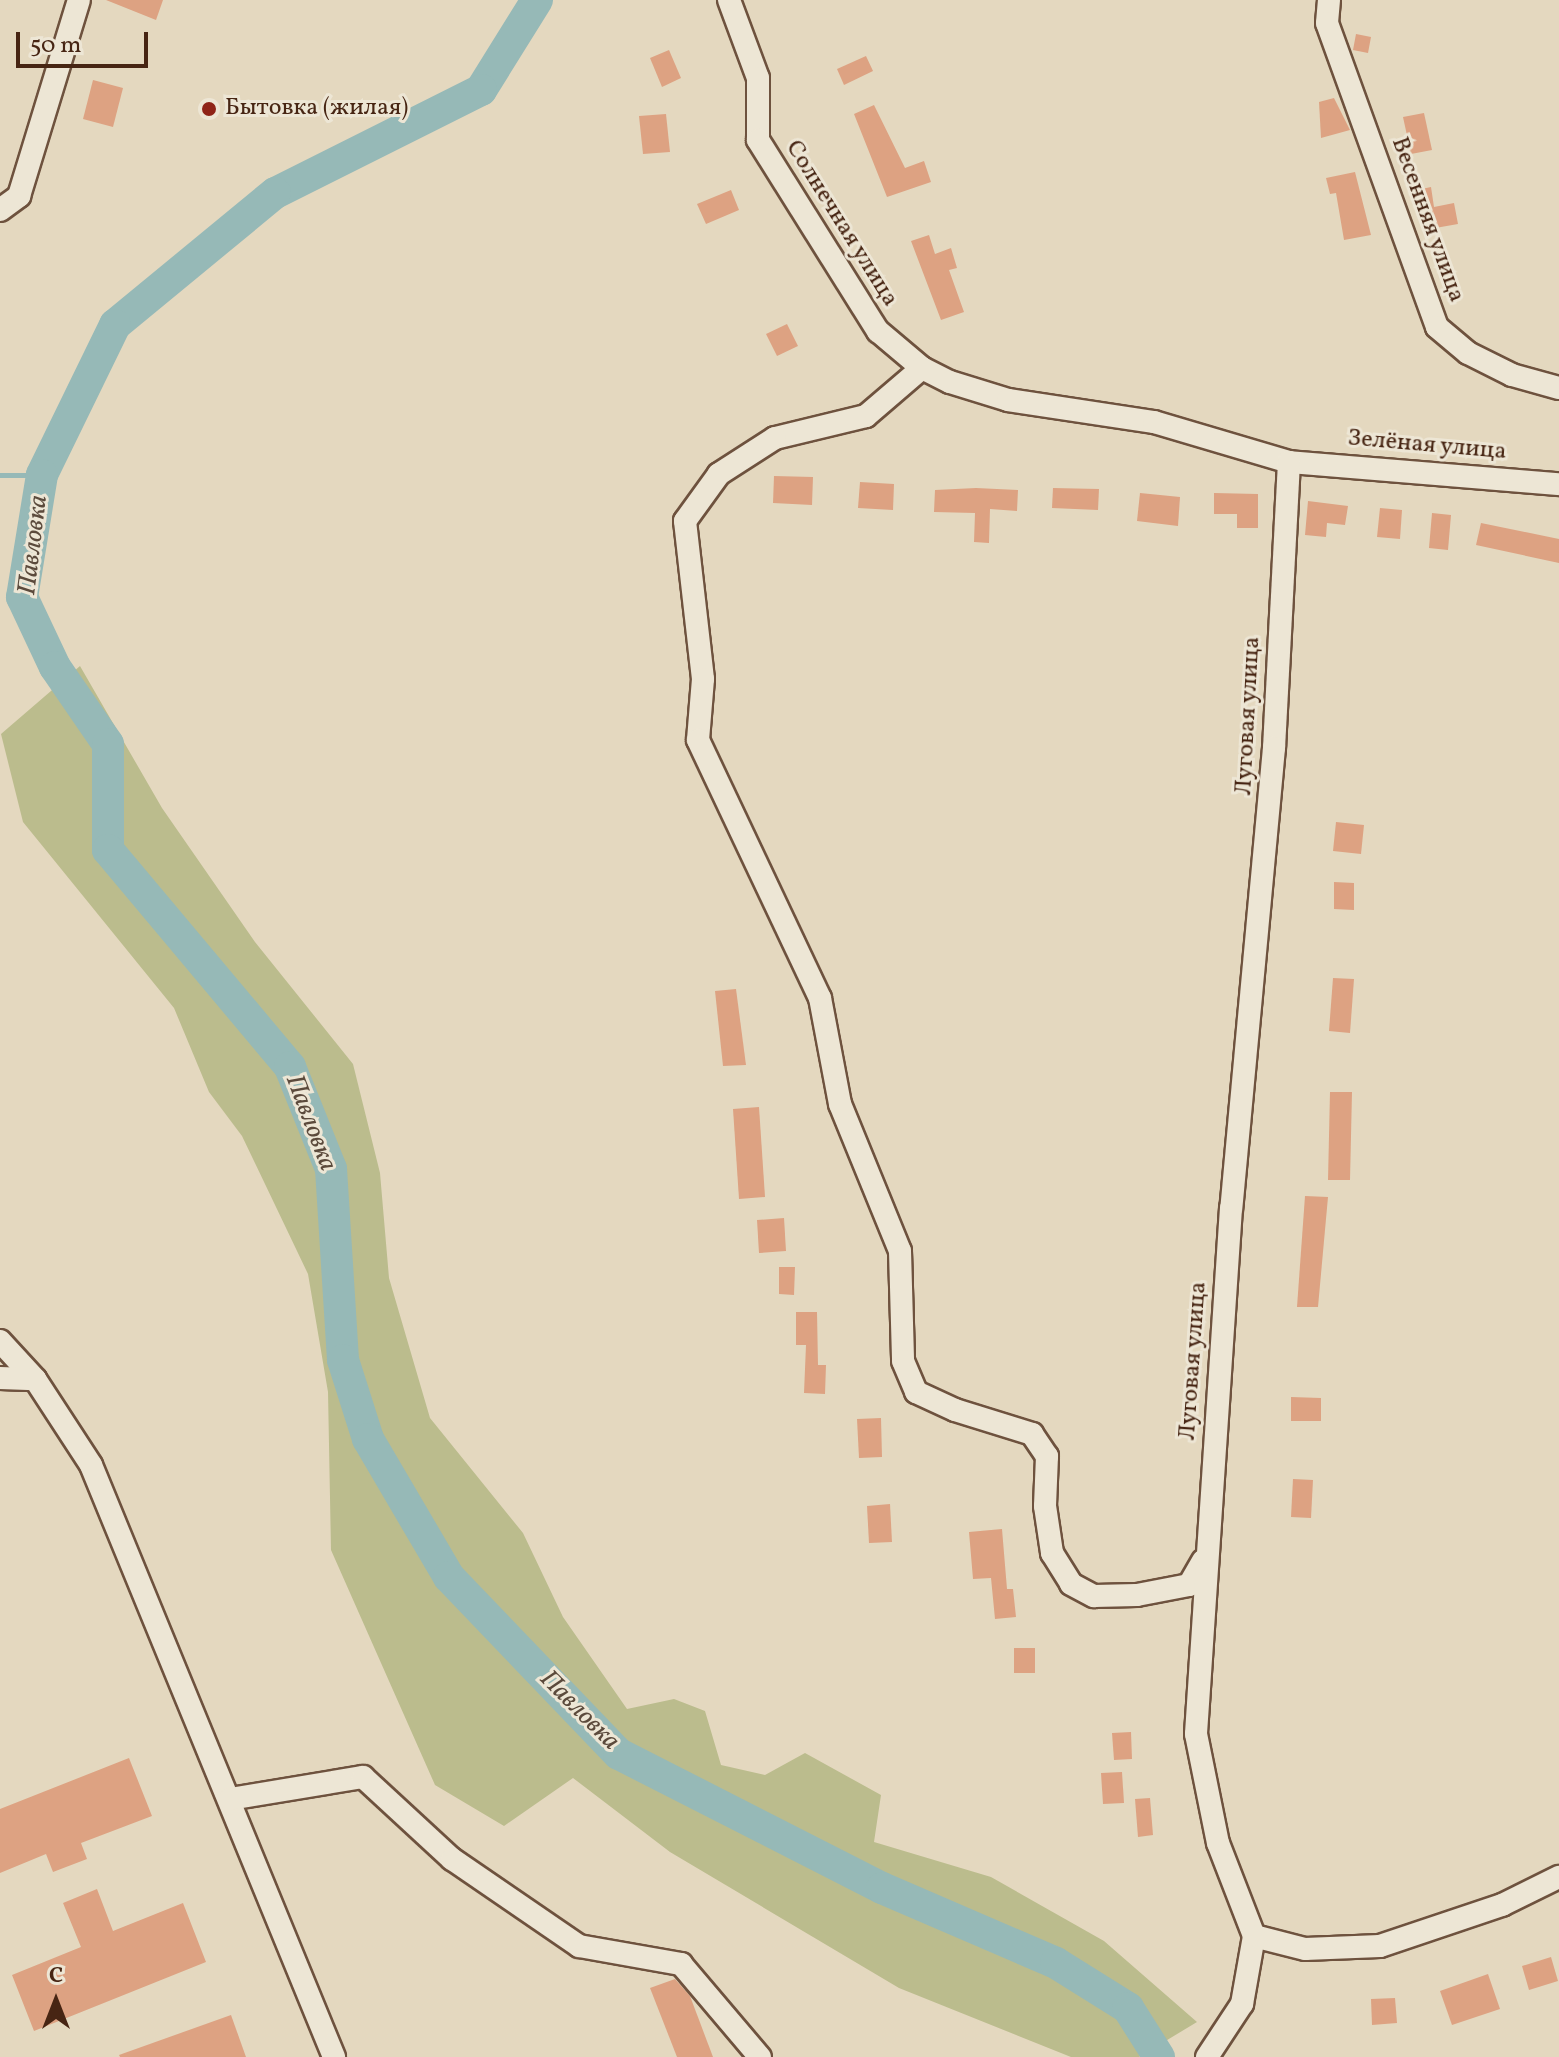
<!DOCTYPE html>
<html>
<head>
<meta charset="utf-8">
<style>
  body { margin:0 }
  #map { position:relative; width:1559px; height:2057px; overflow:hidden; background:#e4d8bf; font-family:Vollkorn,serif }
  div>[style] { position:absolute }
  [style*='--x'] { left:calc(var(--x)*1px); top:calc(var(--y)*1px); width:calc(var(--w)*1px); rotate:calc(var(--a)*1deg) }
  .green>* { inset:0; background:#bbbc8d }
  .stream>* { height:5px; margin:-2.5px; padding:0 2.5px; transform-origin:2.5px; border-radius:2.5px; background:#96b9b7 }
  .river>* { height:32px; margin:-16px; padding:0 16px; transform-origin:16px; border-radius:16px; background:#96b9b7 }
  .building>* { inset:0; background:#dda282 }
  .roads { filter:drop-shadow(2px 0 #6e523e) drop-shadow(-2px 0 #6e523e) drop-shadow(0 2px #6e523e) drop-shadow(0 -2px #6e523e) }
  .minor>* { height:22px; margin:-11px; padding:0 11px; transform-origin:11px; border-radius:11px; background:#ede6d5 }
  .dots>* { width:22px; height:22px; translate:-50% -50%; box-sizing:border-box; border:4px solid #ede6d5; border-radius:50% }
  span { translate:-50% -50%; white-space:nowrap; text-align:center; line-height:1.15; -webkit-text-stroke:6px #ede6d5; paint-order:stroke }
  .poi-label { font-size:24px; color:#472513 }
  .left { translate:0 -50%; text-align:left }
  .street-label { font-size:24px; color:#472513 }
  .water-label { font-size:26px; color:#5b4a3c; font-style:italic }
  .north { position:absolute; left:16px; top:1961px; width:80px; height:80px; -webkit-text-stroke:6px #ede6d5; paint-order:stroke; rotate:0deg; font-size:22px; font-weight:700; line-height:32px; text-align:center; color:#472513 }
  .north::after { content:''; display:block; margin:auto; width:28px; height:36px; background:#472513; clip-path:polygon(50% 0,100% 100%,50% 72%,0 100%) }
  .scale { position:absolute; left:16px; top:32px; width:132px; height:36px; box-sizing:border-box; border:4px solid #472513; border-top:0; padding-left:10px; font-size:24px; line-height:28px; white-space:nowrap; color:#472513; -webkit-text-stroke:6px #ede6d5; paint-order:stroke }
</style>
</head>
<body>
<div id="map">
  <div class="green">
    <i style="clip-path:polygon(80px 666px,162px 808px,255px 942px,353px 1064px,380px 1173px,389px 1278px,430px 1418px,523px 1533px,563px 1617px,627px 1709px,674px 1699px,705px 1711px,721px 1765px,765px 1775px,805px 1753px,881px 1795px,874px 1842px,991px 1877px,1104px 1941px,1197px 2022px,1139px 2057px,1071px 2057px,899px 1988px,670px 1852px,573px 1778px,504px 1826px,435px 1785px,331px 1550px,328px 1392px,308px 1274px,242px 1136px,209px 1092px,174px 1008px,23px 822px,1px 734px)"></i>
  </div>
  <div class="stream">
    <i style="--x:0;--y:475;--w:42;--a:0"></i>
  </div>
  <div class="river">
    <i style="--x:537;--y:0;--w:106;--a:121.9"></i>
    <i style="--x:481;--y:90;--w:230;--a:153.4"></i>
    <i style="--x:275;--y:193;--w:207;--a:140.5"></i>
    <i style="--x:115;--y:325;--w:167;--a:116"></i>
    <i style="--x:42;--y:475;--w:124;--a:99.3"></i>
    <i style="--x:22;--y:597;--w:77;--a:64.8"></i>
    <i style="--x:55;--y:667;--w:93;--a:55.5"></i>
    <i style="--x:108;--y:744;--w:106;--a:90"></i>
    <i style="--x:108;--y:850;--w:283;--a:50"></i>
    <i style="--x:290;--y:1067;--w:110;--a:68.1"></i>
    <i style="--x:331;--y:1169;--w:191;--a:86.4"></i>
    <i style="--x:343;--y:1360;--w:83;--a:72.4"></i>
    <i style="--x:368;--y:1439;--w:160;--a:59.6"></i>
    <i style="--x:449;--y:1577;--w:245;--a:46.2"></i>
    <i style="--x:619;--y:1754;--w:295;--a:27"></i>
    <i style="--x:882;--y:1888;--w:189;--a:23.3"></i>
    <i style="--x:1056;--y:1963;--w:85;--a:32"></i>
    <i style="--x:1128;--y:2008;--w:58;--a:57.7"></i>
  </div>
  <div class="building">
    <i style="clip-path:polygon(106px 0,163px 0,156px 20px)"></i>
    <i style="clip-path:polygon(1356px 34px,1371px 37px,1368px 53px,1353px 50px)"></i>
    <i style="clip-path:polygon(669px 50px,681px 78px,662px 87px,650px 58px)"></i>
    <i style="clip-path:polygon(866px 56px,873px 71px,844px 85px,837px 69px)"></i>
    <i style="clip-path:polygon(93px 80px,123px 88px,113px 127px,83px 119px)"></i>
    <i style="clip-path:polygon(1334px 98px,1350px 130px,1321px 138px,1319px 102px)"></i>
    <i style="clip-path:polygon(874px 105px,905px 168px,924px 161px,931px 182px,887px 197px,854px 114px)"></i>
    <i style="clip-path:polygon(1424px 113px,1432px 150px,1411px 154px,1403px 117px)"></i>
    <i style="clip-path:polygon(666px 114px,670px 152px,643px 154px,639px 116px)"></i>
    <i style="clip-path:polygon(1355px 172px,1371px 235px,1344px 240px,1336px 193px,1330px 194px,1326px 178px)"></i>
    <i style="clip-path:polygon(1431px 187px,1434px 207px,1454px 203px,1458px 224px,1424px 230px,1417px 190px)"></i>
    <i style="clip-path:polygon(731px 190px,739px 210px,706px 224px,697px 204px)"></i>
    <i style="clip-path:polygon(929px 235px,935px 254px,951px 248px,957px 268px,949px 270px,964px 312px,941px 320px,911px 241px)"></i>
    <i style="clip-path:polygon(787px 324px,798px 346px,777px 356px,766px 334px)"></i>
    <i style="clip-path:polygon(774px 476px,813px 477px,812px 505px,773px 503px)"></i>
    <i style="clip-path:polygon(860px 482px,894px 484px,893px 510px,858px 508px)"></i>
    <i style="clip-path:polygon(976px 488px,1018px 490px,1017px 511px,990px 509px,989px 543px,974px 542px,975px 513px,934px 512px,935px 490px)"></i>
    <i style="clip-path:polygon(1053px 488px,1099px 489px,1098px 510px,1052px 508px)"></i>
    <i style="clip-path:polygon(1140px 493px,1180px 497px,1178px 526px,1137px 521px)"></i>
    <i style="clip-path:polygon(1214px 493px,1258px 494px,1258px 528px,1237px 528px,1237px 514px,1214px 514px)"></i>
    <i style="clip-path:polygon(1308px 501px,1348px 506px,1345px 525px,1327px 523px,1326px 537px,1305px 535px)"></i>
    <i style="clip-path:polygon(1380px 508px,1402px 510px,1400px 539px,1377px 537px)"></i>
    <i style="clip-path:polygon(1432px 513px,1451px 515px,1448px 550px,1429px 548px)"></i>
    <i style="clip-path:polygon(1481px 523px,1559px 539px,1559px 563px,1476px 545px)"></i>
    <i style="clip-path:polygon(1336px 822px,1364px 825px,1361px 854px,1333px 851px)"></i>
    <i style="clip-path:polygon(1334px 882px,1354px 883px,1354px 910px,1334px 909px)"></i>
    <i style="clip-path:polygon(1333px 978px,1354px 979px,1350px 1033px,1329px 1031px)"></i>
    <i style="clip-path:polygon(736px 989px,746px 1065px,723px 1066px,715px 991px)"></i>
    <i style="clip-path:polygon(1330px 1092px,1352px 1092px,1350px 1180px,1328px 1180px)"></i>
    <i style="clip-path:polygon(759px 1107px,765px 1197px,739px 1199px,733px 1109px)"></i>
    <i style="clip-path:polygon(1305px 1196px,1328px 1197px,1318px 1307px,1297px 1307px)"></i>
    <i style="clip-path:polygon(784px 1218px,786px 1251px,759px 1253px,757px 1220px)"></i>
    <i style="clip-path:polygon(779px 1267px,795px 1267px,794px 1295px,779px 1294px)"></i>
    <i style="clip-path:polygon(796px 1312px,817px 1312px,818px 1365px,826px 1365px,825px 1394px,804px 1393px,806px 1345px,796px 1345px)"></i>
    <i style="clip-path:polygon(1291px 1397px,1321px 1398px,1321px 1421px,1291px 1421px)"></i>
    <i style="clip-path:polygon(881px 1418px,882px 1457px,859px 1458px,857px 1419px)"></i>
    <i style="clip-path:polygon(1293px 1479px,1313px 1480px,1311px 1518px,1291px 1517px)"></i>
    <i style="clip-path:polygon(890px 1504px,892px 1542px,869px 1543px,867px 1506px)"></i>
    <i style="clip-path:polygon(1002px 1529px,1007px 1589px,1013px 1589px,1016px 1617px,995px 1619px,991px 1578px,973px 1579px,969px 1532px)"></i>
    <i style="clip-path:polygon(1014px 1648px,1035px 1648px,1035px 1673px,1014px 1673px)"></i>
    <i style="clip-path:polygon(1131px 1732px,1132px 1759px,1114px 1760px,1112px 1733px)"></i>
    <i style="clip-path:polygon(129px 1758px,152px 1816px,81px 1843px,87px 1859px,53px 1872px,46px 1854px,0 1873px,0 1809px)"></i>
    <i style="clip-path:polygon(1122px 1772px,1124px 1803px,1103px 1804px,1101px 1773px)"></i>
    <i style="clip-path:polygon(1150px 1798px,1153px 1835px,1138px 1837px,1135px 1799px)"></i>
    <i style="clip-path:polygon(97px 1889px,113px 1931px,183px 1903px,206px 1962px,34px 2031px,12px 1975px,81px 1947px,63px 1903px)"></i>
    <i style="clip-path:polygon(1551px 1957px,1558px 1981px,1529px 1990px,1522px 1966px)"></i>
    <i style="clip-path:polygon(1488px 1974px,1500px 2009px,1452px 2025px,1440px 1991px)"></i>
    <i style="clip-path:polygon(675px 1979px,690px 1996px,713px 2057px,677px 2057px,650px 1988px)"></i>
    <i style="clip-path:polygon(1395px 1998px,1397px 2023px,1372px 2025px,1371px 1999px)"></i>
    <i style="clip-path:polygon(231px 2015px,246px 2057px,120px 2057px,119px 2055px)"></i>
  </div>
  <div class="roads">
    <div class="minor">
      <i style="--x:729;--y:0;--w:83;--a:69.6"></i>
      <i style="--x:758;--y:78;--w:62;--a:90"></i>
      <i style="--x:758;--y:140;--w:226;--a:57.9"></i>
      <i style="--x:878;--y:331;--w:57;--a:40.1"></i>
      <i style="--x:922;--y:368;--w:31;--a:27"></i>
      <i style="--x:950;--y:382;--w:61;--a:17.2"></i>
      <i style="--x:1008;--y:400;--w:148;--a:8.6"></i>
      <i style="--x:1154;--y:422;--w:141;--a:16.5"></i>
      <i style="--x:1289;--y:462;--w:271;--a:4.7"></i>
      <i style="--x:1329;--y:0;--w:23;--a:95"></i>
      <i style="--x:1327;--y:23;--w:323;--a:70.1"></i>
      <i style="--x:1437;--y:327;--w:40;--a:40"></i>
      <i style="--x:1468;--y:353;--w:49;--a:26.6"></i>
      <i style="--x:1512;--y:375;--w:49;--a:15.5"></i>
      <i style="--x:0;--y:210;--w:24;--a:-36"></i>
      <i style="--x:19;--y:196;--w:205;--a:-73"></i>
      <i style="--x:922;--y:368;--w:74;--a:139.4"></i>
      <i style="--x:866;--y:416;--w:94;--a:166.4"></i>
      <i style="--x:775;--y:438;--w:67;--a:147.3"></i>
      <i style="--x:719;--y:474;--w:58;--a:125.9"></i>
      <i style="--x:685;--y:521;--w:159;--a:83.5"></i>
      <i style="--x:703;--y:679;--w:61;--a:94.7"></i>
      <i style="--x:698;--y:740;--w:285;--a:64.7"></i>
      <i style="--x:820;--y:998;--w:108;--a:79.3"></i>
      <i style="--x:840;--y:1104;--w:159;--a:67.8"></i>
      <i style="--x:900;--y:1251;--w:110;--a:88.4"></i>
      <i style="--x:903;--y:1361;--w:34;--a:67"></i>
      <i style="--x:916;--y:1392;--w:43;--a:24.8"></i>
      <i style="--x:955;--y:1410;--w:81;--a:17.3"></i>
      <i style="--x:1032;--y:1434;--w:27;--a:56"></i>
      <i style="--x:1047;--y:1456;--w:50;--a:92.3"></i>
      <i style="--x:1045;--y:1506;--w:48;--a:81.5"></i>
      <i style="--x:1052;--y:1553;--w:36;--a:58"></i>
      <i style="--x:1071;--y:1584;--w:26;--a:28"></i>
      <i style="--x:1094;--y:1596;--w:43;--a:-1.3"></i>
      <i style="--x:1137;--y:1595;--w:53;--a:-10.9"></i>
      <i style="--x:1189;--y:1585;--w:28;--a:-60"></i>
      <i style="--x:1289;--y:462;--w:286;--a:93"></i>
      <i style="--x:1274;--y:748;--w:462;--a:95.3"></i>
      <i style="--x:1231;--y:1208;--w:527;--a:93.81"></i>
      <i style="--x:1196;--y:1734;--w:111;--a:78.6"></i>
      <i style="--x:1218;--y:1843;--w:100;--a:68.8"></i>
      <i style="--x:1254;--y:1936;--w:53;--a:14.3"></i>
      <i style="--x:1305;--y:1949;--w:75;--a:-2.3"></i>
      <i style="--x:1380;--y:1946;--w:129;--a:-18.6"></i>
      <i style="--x:1502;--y:1905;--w:64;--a:-26.2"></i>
      <i style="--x:0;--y:1341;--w:52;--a:47.4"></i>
      <i style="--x:35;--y:1379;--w:103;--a:56.9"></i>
      <i style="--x:91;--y:1465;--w:640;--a:67.68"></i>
      <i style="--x:0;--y:1378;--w:35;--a:2"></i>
      <i style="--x:230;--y:1799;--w:135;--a:-9.4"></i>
      <i style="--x:363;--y:1777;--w:121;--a:42.7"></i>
      <i style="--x:452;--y:1859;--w:154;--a:34.4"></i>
      <i style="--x:579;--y:1946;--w:104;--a:10"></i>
      <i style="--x:681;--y:1964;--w:122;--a:49.7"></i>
      <i style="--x:1207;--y:2057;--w:64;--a:-56.6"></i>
      <i style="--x:1242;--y:2004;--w:69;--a:-80"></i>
    </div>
  </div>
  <div class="dots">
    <i style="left:209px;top:109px;background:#8f2418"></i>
  </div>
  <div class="poi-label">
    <span class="left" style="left:225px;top:109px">Бытовка (жилая)</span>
  </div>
  <div class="street-label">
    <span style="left:1427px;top:220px;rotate:70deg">Весенняя улица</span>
    <span style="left:841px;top:224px;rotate:58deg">Солнечная улица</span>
    <span style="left:1427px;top:446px;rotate:5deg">Зелёная улица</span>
    <span style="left:1249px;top:716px;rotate:-87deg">Луговая улица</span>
    <span style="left:1194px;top:1361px;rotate:-86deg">Луговая улица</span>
  </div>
  <div class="water-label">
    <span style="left:34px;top:545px;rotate:-83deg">Павловка</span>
    <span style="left:310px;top:1123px;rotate:69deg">Павловка</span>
    <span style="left:579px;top:1711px;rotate:45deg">Павловка</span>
  </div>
  <div class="north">С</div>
  <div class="scale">50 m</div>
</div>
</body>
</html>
